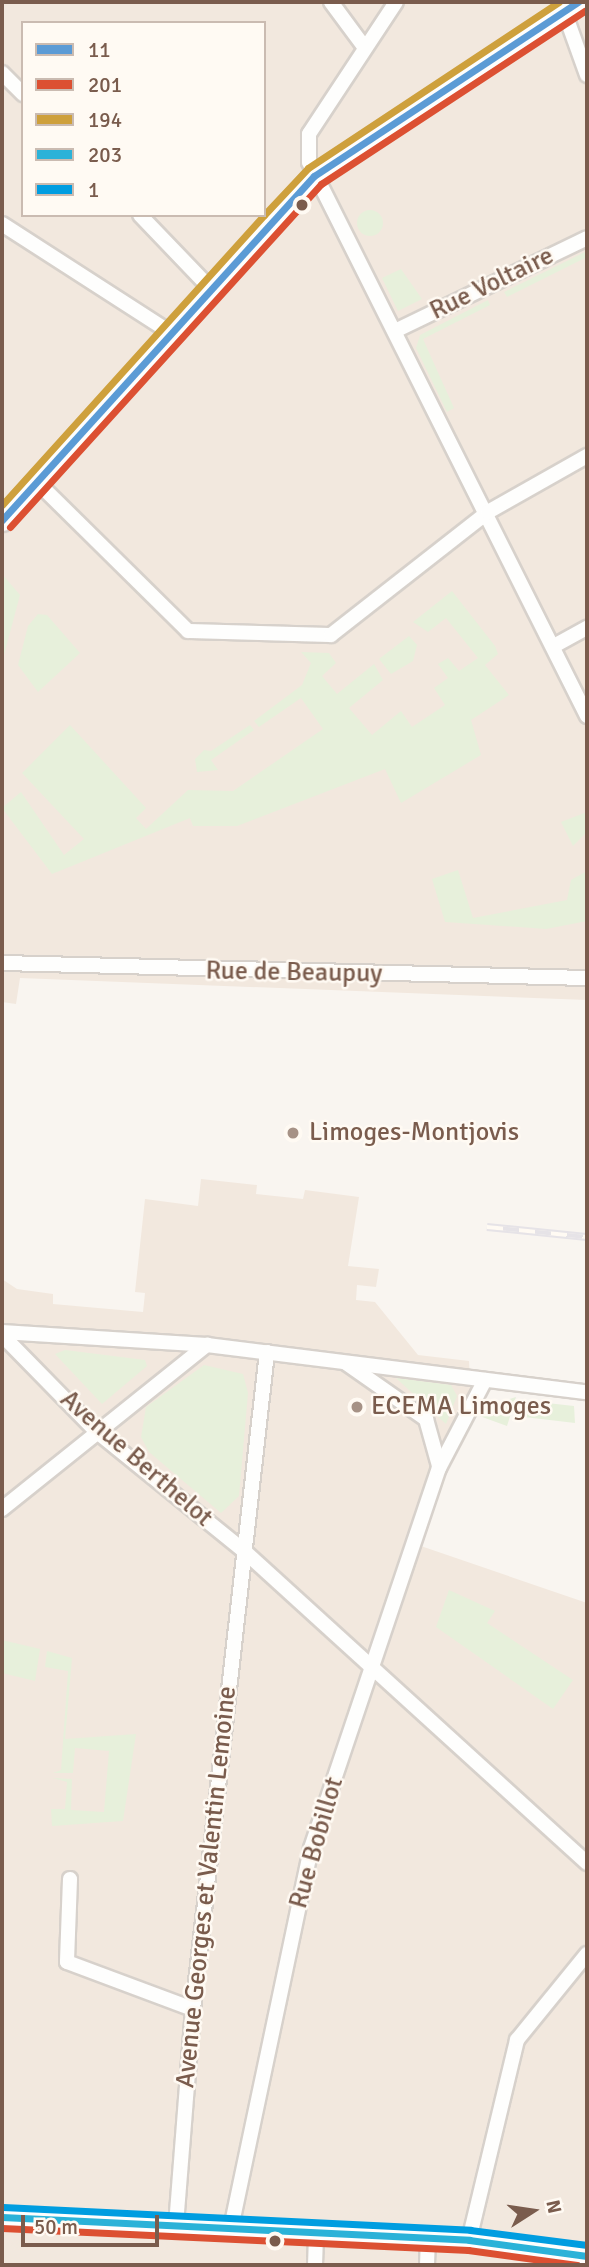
<!DOCTYPE html>
<html>
<head>
<meta charset="utf-8">
<style>
  body { margin:0 }
  #map { position:relative; width:589px; height:2267px; overflow:hidden; background:#f9f5f0; font-family:Signika,sans-serif }
  div>[style] { position:absolute }
  [style*='--x'] { left:calc(var(--x)*1px); top:calc(var(--y)*1px); width:calc(var(--w)*1px); rotate:calc(var(--a)*1deg) }
  .residential>* { inset:0; background:#f2e8de }
  .green>* { inset:0; background:#e7f0db }
  .round { border-radius:50% }
  .roads { filter:drop-shadow(2px 0 #d7d1cb) drop-shadow(-2px 0 #d7d1cb) drop-shadow(0 2px #d7d1cb) drop-shadow(0 -2px #d7d1cb) }
  .street>* { height:14px; margin:-7px; padding:0 7px; transform-origin:7px; border-radius:7px; background:#fefefd }
  .secondary>* { height:21px; margin:-10.5px; padding:0 10.5px; transform-origin:10.5px; border-radius:10.5px; background:#fefefd }
  .rail>* { height:8px; margin-top:-4px; transform-origin:0; background:repeating-linear-gradient(90deg,#fffaf3 0 16px,#e6e3e7 0 32px); box-sizing:border-box; border-block:2px solid #e6e3e7 }
  .bus-1>* { height:7px; margin:-3.5px; padding:0 3.5px; transform-origin:3.5px; border-radius:3.5px; background:#5b9bd5 }
  .bus-2>* { height:7px; margin:-3.5px; padding:0 3.5px; transform-origin:3.5px; border-radius:3.5px; background:#dc5032 }
  .bus-3>* { height:7px; margin:-3.5px; padding:0 3.5px; transform-origin:3.5px; border-radius:3.5px; background:#cea03c }
  .bus-4>* { height:7px; margin:-3.5px; padding:0 3.5px; transform-origin:3.5px; border-radius:3.5px; background:#2bb2d8 }
  .bus-5>* { height:7px; margin:-3.5px; padding:0 3.5px; transform-origin:3.5px; border-radius:3.5px; background:#009de0 }
  .dots>* { width:19px; height:19px; translate:-50% -50%; box-sizing:border-box; border:4px solid #fffaf3; border-radius:50% }
  span { translate:-50% -50%; white-space:nowrap; text-align:center; line-height:1.15; -webkit-text-stroke:5px #fffaf3; paint-order:stroke }
  .street-label { font-size:26px; color:#7a5c4d }
  .poi-label { font-size:26px; color:#7a5c4d }
  .left { translate:0 -50%; text-align:left }
  .frame { position:absolute; inset:0; border:4px solid #7a5c4d; pointer-events:none }
  .legend { position:absolute; left:21px; top:21px; width:245px; height:196px; box-sizing:border-box; background:#fffaf3; border:2px solid #cabbb1; margin:0; padding:9px 12px; list-style:none; font-size:21px; color:#7a5c4d }
  .legend li { display:flex; align-items:center; gap:14px; height:35px }
  .legend b { width:35px; border:2px solid #cabbb1 }
  .north { position:absolute; left:498px; top:2176px; width:70px; height:70px; -webkit-text-stroke:5px #fffaf3; paint-order:stroke; rotate:78deg; font-size:19px; font-weight:700; line-height:28px; text-align:center; color:#7a5c4d }
  .north::after { content:''; display:block; margin:auto; width:24px; height:32px; background:#7a5c4d; clip-path:polygon(50% 0,100% 100%,50% 72%,0 100%) }
  .scale { position:absolute; left:21px; top:2215px; width:138px; height:32px; box-sizing:border-box; border:4px solid #7a5c4d; border-top:0; padding-left:9px; font-size:21px; line-height:24px; white-space:nowrap; color:#7a5c4d; -webkit-text-stroke:5px #fffaf3; paint-order:stroke }
</style>
</head>
<body>
<div id="map">
  <div class="residential">
    <i style="clip-path:polygon(evenodd,2px 2px,587px 2px,587px 1000px,20px 978px,16px 1004px,2px 1002px,2px 2px,23px 23px,264px 23px,264px 215px,23px 215px,23px 23px)"></i>
    <i style="clip-path:polygon(201px 1179px,257px 1185px,256px 1194px,303px 1199px,305px 1190px,359px 1197px,348px 1266px,379px 1269px,376px 1287px,357px 1285px,356px 1300px,375px 1302px,418px 1355px,469px 1361px,471px 1400px,415px 1544px,587px 1603px,587px 2265px,2px 2265px,2px 1279px,17px 1289px,53px 1294px,53px 1304px,143px 1312px,145px 1293px,135px 1292px,145px 1199px,198px 1206px)"></i>
  </div>
  <div class="green">
    <i class="round" style="left:357px;top:210px;width:26px;height:26px"></i>
    <i style="clip-path:polygon(587px 251px,587px 257px,507px 297px,504px 292px)"></i>
    <i style="clip-path:polygon(401px 269px,422px 299px,398px 311px,382px 278px)"></i>
    <i style="clip-path:polygon(488px 300px,490px 305px,423px 339px,454px 408px,447px 412px,416px 348px,420px 335px)"></i>
    <i style="clip-path:polygon(2px 574px,20px 595px,4px 655px,2px 652px)"></i>
    <i style="clip-path:polygon(452px 591px,495px 646px,498px 654px,485px 665px,509px 695px,471px 720px,481px 755px,401px 803px,385px 769px,237px 826px,193px 826px,190px 818px,52px 874px,2px 808px,21px 792px,64px 855px,84px 839px,22px 773px,70px 725px,146px 808px,136px 818px,146px 829px,188px 790px,233px 791px,323px 729px,301px 698px,259px 727px,254px 721px,302px 685px,311px 663px,301px 652px,329px 653px,336px 663px,322px 676px,337px 694px,374px 664px,383px 680px,349px 708px,372px 735px,401px 711px,412px 727px,445px 705px,434px 688px,448px 678px,438px 664px,448px 658px,459px 671px,478px 658px,446px 618px,428px 632px,413px 622px)"></i>
    <i style="clip-path:polygon(38px 614px,47px 615px,80px 653px,38px 692px,18px 665px,28px 626px)"></i>
    <i style="clip-path:polygon(409px 636px,417px 645px,413px 661px,391px 674px,379px 659px)"></i>
    <i style="clip-path:polygon(250px 725px,254px 730px,211px 760px,218px 770px,197px 772px,195px 759px,204px 750px,211px 751px)"></i>
    <i style="clip-path:polygon(587px 812px,587px 832px,573px 846px,561px 822px)"></i>
    <i style="clip-path:polygon(458px 870px,473px 918px,567px 900px,571px 880px,587px 871px,587px 921px,546px 929px,445px 922px,432px 879px)"></i>
    <i style="clip-path:polygon(65px 1350px,145px 1360px,147px 1366px,102px 1404px,55px 1354px)"></i>
    <i style="clip-path:polygon(204px 1365px,243px 1374px,248px 1393px,239px 1496px,221px 1513px,149px 1452px,141px 1437px,146px 1407px)"></i>
    <i style="clip-path:polygon(396px 1378px,451px 1385px,457px 1396px,446px 1424px)"></i>
    <i style="clip-path:polygon(516px 1397px,507px 1426px,474px 1414px,491px 1405px)"></i>
    <i style="clip-path:polygon(529px 1401px,574px 1406px,575px 1423px,524px 1417px)"></i>
    <i style="clip-path:polygon(449px 1590px,495px 1611px,487px 1623px,573px 1680px,553px 1709px,436px 1627px)"></i>
    <i style="clip-path:polygon(2px 1640px,40px 1649px,35px 1681px,2px 1673px)"></i>
    <i style="clip-path:polygon(47px 1651px,72px 1658px,65px 1739px,136px 1734px,123px 1821px,52px 1826px,51px 1809px,65px 1809px,67px 1782px,53px 1778px,72px 1779px,71px 1810px,104px 1812px,109px 1751px,75px 1748px,73px 1773px,53px 1773px,61px 1770px,68px 1671px,45px 1667px)"></i>
  </div>
  <div class="roads">
    <div class="street">
      <i style="--x:331;--y:2;--w:57;--a:53.5"></i>
      <i style="--x:396;--y:2;--w:158;--a:123.4"></i>
      <i style="--x:309;--y:134;--w:28;--a:90"></i>
      <i style="--x:309;--y:162;--w:620;--a:63.35"></i>
      <i style="--x:564;--y:11;--w:68;--a:70.2"></i>
      <i style="--x:2;--y:73;--w:30;--a:45"></i>
      <i style="--x:140;--y:215;--w:103;--a:46.2"></i>
      <i style="--x:2;--y:224;--w:201;--a:32.8"></i>
      <i style="--x:397;--y:330;--w:211;--a:-25.8"></i>
      <i style="--x:37;--y:482;--w:212;--a:44.6"></i>
      <i style="--x:188;--y:631;--w:143;--a:1.6"></i>
      <i style="--x:331;--y:635;--w:199;--a:-38.1"></i>
      <i style="--x:488;--y:512;--w:114;--a:-29.5"></i>
      <i style="--x:554;--y:646;--w:38;--a:-29"></i>
      <i style="--x:2;--y:963;--w:585;--a:1.47"></i>
      <i style="--x:2;--y:1332;--w:205;--a:3.6"></i>
      <i style="--x:207;--y:1345;--w:383;--a:7.1"></i>
      <i style="--x:2;--y:1335;--w:134;--a:45.6"></i>
      <i style="--x:96;--y:1431;--w:189;--a:39"></i>
      <i style="--x:243;--y:1550;--w:465;--a:42.3"></i>
      <i style="--x:346;--y:1363;--w:98;--a:35"></i>
      <i style="--x:426;--y:1419;--w:49;--a:74.5"></i>
      <i style="--x:2;--y:1509;--w:263;--a:-38.7"></i>
      <i style="--x:70;--y:1879;--w:83;--a:92.1"></i>
      <i style="--x:67;--y:1962;--w:134;--a:20.5"></i>
      <i style="--x:176;--y:2225;--w:217;--a:-85.5"></i>
      <i style="--x:193;--y:2009;--w:661;--a:-83.57"></i>
      <i style="--x:231;--y:2228;--w:388;--a:-78.1"></i>
      <i style="--x:311;--y:1848;--w:401;--a:-71.4"></i>
      <i style="--x:439;--y:1468;--w:99;--a:-62.4"></i>
      <i style="--x:469;--y:2240;--w:206;--a:-76.5"></i>
      <i style="--x:517;--y:2040;--w:111;--a:-50.9"></i>
      <i style="--x:315;--y:2265;--w:34;--a:-88"></i>
      <i style="--x:427;--y:2265;--w:26;--a:-88"></i>
    </div>
    <div class="secondary">
      <i style="--x:2;--y:520;--w:464;--a:-47.8"></i>
      <i style="--x:314;--y:176;--w:316;--a:-33.4"></i>
      <i style="--x:2;--y:2217;--w:468;--a:2.8"></i>
      <i style="--x:469;--y:2240;--w:119;--a:7.7"></i>
    </div>
  </div>
  <div class="rail">
    <i style="--x:487;--y:1227;--w:100;--a:5.7"></i>
  </div>
  <div class="bus-1">
    <i style="--x:2;--y:520;--w:464;--a:-47.8"></i>
    <i style="--x:314;--y:176;--w:316;--a:-33.4"></i>
  </div>
  <div class="bus-2">
    <i style="--x:10;--y:527;--w:463;--a:-47.8"></i>
    <i style="--x:321;--y:184;--w:315;--a:-33.3"></i>
    <i style="--x:2;--y:2228;--w:467;--a:2.7"></i>
    <i style="--x:468;--y:2250;--w:110;--a:7.8"></i>
  </div>
  <div class="bus-3">
    <i style="--x:264;--y:215;--w:64;--a:-46.9"></i>
    <i style="--x:308;--y:168;--w:301;--a:-33.5"></i>
    <i style="--x:2;--y:505;--w:391;--a:-47.9"></i>
  </div>
  <div class="bus-4">
    <i style="--x:2;--y:2217;--w:468;--a:2.8"></i>
    <i style="--x:469;--y:2240;--w:119;--a:7.7"></i>
  </div>
  <div class="bus-5">
    <i style="--x:3;--y:2207;--w:468;--a:2.8"></i>
    <i style="--x:470;--y:2230;--w:118;--a:7.3"></i>
  </div>
  <div class="dots">
    <i style="left:302px;top:205px;background:#7a5c4d"></i>
    <i style="left:293px;top:1133px;background:#a69286"></i>
    <i style="left:357px;top:1407px;background:#a69286"></i>
    <i style="left:275px;top:2241px;background:#7a5c4d"></i>
  </div>
  <div class="street-label">
    <span style="left:492px;top:284px;rotate:-26deg">Rue Voltaire</span>
    <span style="left:294px;top:973px;rotate:1deg">Rue de Beaupuy</span>
    <span style="left:136px;top:1459px;rotate:41deg">Avenue Berthelot</span>
    <span style="left:317px;top:1843px;rotate:-74deg">Rue Bobillot</span>
    <span style="left:207px;top:1887px;rotate:-84deg">Avenue Georges et Valentin Lemoine</span>
  </div>
  <div class="poi-label">
    <span class="left" style="left:309px;top:1133px">Limoges-Montjovis</span>
    <span class="left" style="left:371px;top:1407px">ECEMA Limoges</span>
  </div>
  <div class="frame"></div>
  <ul class="legend">
  <li><b style="height:9px;background:#5b9bd5"></b>11</li>
  <li><b style="height:9px;background:#dc5032"></b>201</li>
  <li><b style="height:9px;background:#cea03c"></b>194</li>
  <li><b style="height:9px;background:#2bb2d8"></b>203</li>
  <li><b style="height:9px;background:#009de0"></b>1</li>
  </ul>
  <div class="north">N</div>
  <div class="scale">50 m</div>
</div>
</body>
</html>
